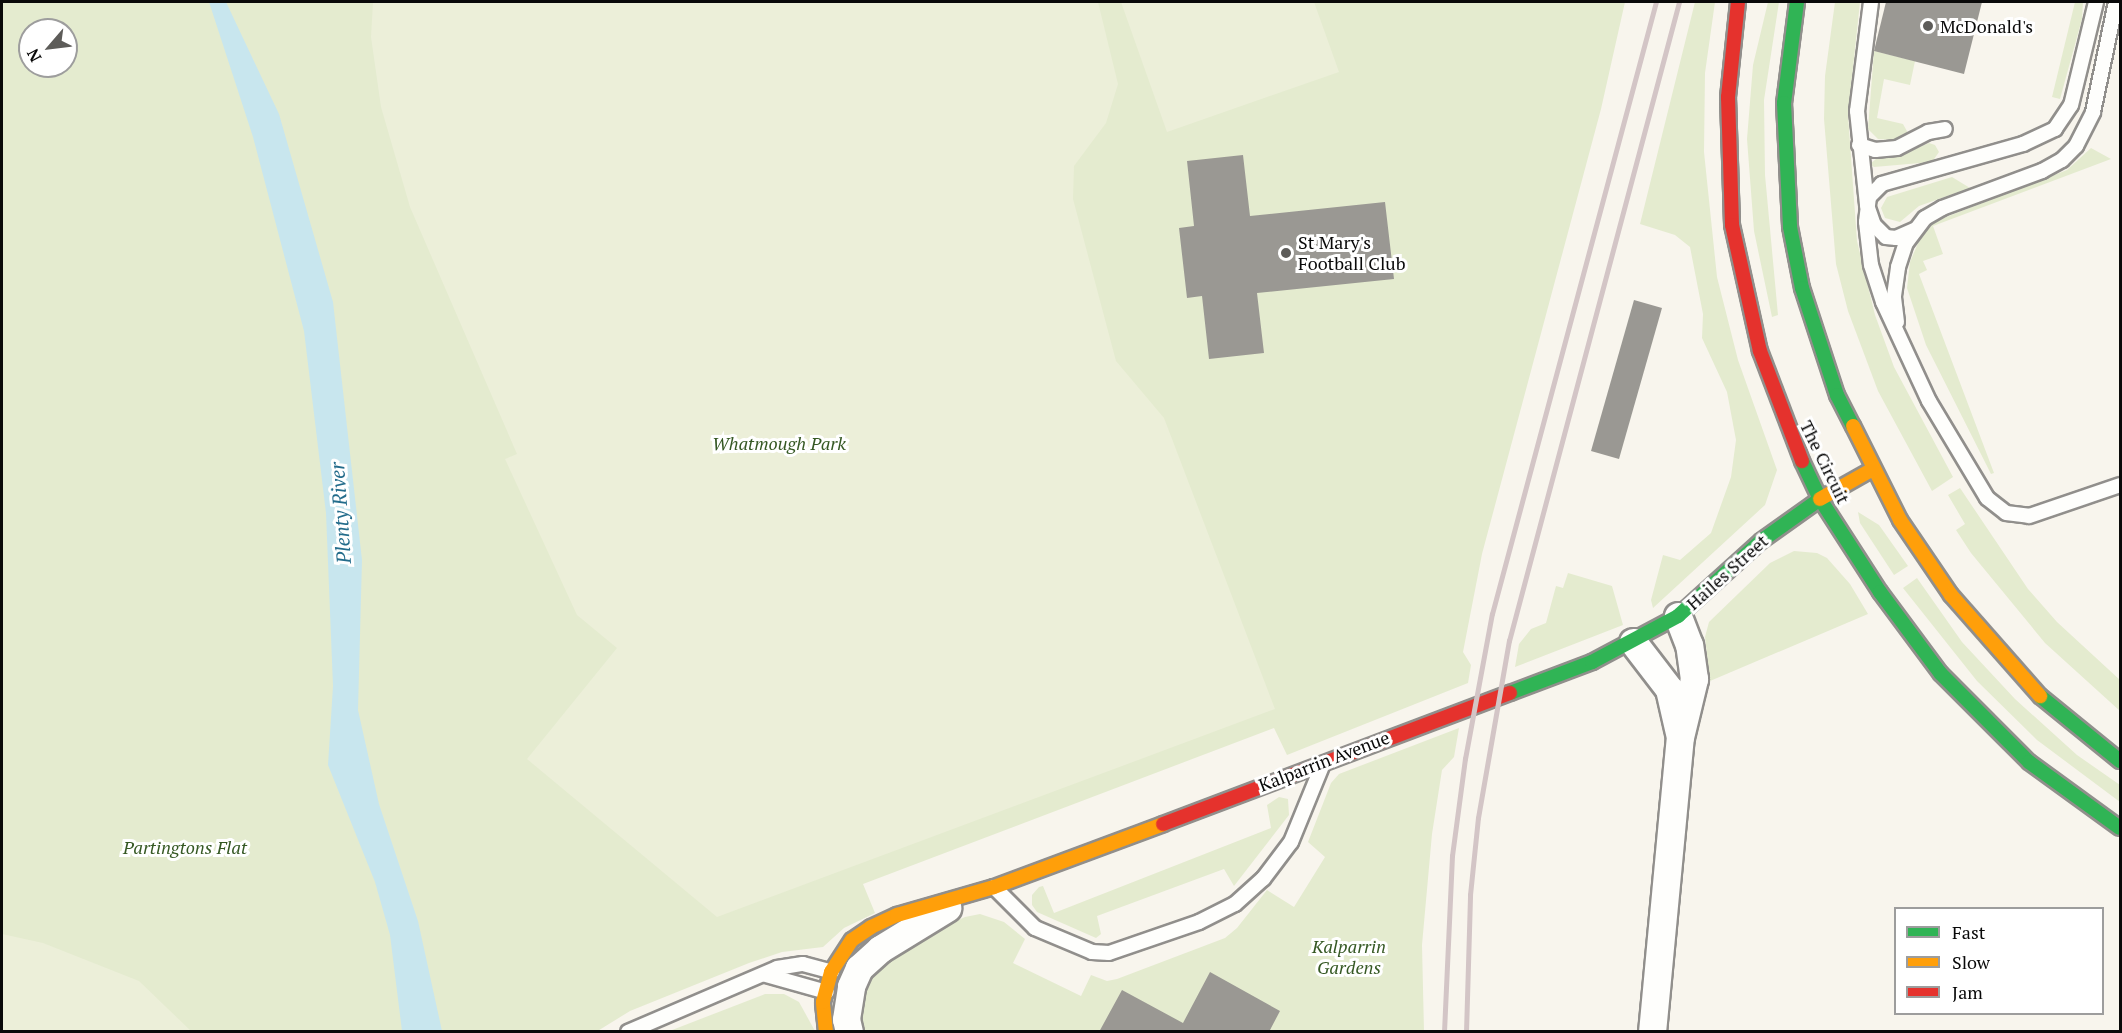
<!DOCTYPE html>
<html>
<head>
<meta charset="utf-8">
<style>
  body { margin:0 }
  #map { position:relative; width:2122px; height:1033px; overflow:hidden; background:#f8f5ed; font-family:"PT Serif",serif }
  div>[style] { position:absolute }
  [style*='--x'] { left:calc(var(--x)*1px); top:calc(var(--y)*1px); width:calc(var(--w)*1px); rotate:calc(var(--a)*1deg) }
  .green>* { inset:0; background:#e4ebcf }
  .pitch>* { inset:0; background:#ecefd9 }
  .water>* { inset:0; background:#c8e6ee }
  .building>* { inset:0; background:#9a9893 }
  .roads { filter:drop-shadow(2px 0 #918f8c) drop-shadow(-2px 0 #918f8c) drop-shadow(0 2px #918f8c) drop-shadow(0 -2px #918f8c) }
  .lane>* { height:14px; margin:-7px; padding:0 7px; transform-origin:7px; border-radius:7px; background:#fefefc }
  .street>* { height:27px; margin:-13.5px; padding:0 13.5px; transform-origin:13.5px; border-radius:13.5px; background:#fefefc }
  .fast>* { height:14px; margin:-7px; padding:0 7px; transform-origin:7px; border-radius:7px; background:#30b455 }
  .slow>* { height:14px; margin:-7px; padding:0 7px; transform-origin:7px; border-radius:7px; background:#ff9f0a }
  .jam>* { height:14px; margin:-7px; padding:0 7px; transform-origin:7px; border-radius:7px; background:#e5322d }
  .rail>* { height:4.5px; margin:-2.25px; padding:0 2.25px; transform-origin:2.25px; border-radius:2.25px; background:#d3c5c6 }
  .dots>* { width:16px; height:16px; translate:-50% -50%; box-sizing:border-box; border:3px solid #fff; border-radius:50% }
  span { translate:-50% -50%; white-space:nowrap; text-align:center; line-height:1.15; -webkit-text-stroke:6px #fff; paint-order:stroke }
  .poi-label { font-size:18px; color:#090909 }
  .left { translate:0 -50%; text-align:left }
  .park-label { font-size:18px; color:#355823; font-style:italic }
  .street-label { font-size:18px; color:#090909 }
  .water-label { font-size:20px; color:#236c8b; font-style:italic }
  .frame { position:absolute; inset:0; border:3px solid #090909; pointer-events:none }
  .legend { position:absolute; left:1894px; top:907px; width:210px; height:108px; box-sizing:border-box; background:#fff; border:2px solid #9d9d9d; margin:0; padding:8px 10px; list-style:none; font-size:18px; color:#090909 }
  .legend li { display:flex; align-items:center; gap:12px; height:30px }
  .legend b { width:30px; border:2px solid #9d9d9d }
  .north { position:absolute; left:18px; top:18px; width:60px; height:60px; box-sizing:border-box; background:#fff; border:2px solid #9d9d9d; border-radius:50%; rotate:242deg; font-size:16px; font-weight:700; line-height:24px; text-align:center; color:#090909 }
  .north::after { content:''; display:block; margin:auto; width:21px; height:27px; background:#5d5c59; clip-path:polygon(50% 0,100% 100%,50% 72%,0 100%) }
</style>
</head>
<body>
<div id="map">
  <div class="green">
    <i style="clip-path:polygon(evenodd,2px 2px,1625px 2px,1601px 109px,1482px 554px,1463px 652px,1471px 665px,1468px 683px,1287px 755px,1274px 728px,863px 884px,875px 913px,844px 928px,823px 947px,782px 952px,749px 963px,630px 1011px,596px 1032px,2px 1031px,2px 2px,30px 30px,66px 30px,66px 66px,30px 66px,30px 30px)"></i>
    <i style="clip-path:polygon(1695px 2px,1715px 2px,1705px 73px,1704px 152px,1717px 277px,1738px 360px,1777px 470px,1765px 505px,1653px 608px,1651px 600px,1663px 555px,1680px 560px,1711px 533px,1731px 477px,1736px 440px,1727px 392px,1702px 338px,1703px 314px,1690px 247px,1675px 235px,1640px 224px)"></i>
    <i style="clip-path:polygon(1768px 2px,1779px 2px,1764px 100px,1765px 175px,1778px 315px,1772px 317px,1754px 231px,1747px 139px,1753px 65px)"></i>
    <i style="clip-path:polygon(1835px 2px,1860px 2px,1848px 115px,1857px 241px,1875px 315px,1894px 367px,1953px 477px,1932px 491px,1878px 391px,1848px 311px,1836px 264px,1824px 119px,1825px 76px)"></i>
    <i style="clip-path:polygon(2075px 2px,2083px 2px,2082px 19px,2060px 99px,2052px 97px)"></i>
    <i style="clip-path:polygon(1874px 51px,1915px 61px,1910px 85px,1884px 79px,1877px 118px,1903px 124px,1908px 133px,1893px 140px,1878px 139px,1868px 129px)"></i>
    <i style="clip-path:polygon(1929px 143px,1935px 145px,1939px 152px,1932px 162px,1874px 167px,1870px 164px,1876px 159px,1906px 153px)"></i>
    <i style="clip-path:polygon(2091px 148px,2111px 159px,1933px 226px,1943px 254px,1923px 261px,1927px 270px,1919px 274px,1994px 473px,1991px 474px,1926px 345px,1907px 288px,1910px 262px,1921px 236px,1936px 221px,2067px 170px)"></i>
    <i style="clip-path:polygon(1952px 177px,1970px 188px,1919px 206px,1900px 222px,1885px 218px,1881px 208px,1887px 197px)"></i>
    <i style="clip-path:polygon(1960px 488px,2028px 589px,2057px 622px,2120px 680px,2120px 711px,2045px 643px,1971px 553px,1956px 530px,1965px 524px,1948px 495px)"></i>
    <i style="clip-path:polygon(1858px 512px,1879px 525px,1908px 566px,1894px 575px,1860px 523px)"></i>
    <i style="clip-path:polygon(1794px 551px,1817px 553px,1827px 558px,1850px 584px,1868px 614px,1710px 681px,1705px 637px,1709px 622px,1770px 563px)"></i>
    <i style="clip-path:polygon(1568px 573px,1612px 586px,1623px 625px,1515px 667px,1519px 644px,1531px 629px,1546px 623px,1556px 586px,1563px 588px)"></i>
    <i style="clip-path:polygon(1917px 578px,1962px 642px,2015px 699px,2077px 755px,2120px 785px,2120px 802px,2037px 740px,1977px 681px,1903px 588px)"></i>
    <i style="clip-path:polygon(1459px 728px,1454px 757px,1442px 770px,1432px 834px,1422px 945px,1424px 1031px,858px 1032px,857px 1006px,869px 976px,892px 951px,965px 917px,980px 914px,1004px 922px,1025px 939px,1013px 963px,1081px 996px,1091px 975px,1107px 981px,1117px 979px,1225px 938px,1237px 928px,1267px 890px,1294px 907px,1325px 857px,1308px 842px,1331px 783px,1339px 774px)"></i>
    <i style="clip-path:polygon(1279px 797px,1288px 799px,1289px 815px,1234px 886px,1224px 869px,1097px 916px,1101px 934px,1096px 938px,1037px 912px,1032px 905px,1032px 895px,1039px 887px,1043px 886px,1054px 913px,1271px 828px,1267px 805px)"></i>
    <i style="clip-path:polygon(765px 994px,784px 994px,799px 1002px,815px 1031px,667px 1032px)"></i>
  </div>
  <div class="pitch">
    <i style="clip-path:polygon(373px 2px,1098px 2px,1118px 84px,1106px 123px,1074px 166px,1073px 199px,1116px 361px,1164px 418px,1275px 709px,717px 917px,527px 759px,617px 648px,577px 615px,505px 459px,517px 454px,410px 207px,381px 107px,371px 37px)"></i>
    <i style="clip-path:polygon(1121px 2px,1314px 2px,1339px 72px,1167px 132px)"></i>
    <i style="clip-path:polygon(2px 934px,43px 943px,139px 981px,191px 1031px,2px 1031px)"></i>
  </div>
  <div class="water">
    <i style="clip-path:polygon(209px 2px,226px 2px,279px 114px,333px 302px,362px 560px,358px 710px,379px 804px,418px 921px,442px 1031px,402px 1031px,390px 935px,375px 882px,328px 765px,333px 686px,326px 513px,304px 331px,253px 137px)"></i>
  </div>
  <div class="building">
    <i style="clip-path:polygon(1886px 2px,1982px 2px,1964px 74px,1874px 51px)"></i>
    <i style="clip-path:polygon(1243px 155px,1250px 216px,1385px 202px,1394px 279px,1257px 293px,1264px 353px,1209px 359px,1202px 296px,1187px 298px,1179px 228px,1194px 226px,1187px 161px)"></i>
    <i style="clip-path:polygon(1634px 300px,1662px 308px,1619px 459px,1591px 451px)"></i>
    <i style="clip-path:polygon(1210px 972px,1280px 1011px,1269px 1032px,1099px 1032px,1122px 990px,1183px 1023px)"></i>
  </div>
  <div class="roads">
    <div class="lane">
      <i style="--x:1871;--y:2;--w:110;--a:97.3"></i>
      <i style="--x:1857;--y:111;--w:95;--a:83.9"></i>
      <i style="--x:1867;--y:205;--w:21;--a:71"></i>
      <i style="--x:1874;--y:225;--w:17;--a:45"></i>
      <i style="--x:1886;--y:237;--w:10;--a:6"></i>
      <i style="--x:1896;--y:238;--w:20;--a:-24"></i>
      <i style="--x:2096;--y:2;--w:106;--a:103.6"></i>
      <i style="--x:2071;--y:105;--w:29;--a:124"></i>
      <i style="--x:2055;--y:129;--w:35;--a:155"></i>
      <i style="--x:2023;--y:144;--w:147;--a:164.2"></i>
      <i style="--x:1882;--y:184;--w:18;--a:135"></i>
      <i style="--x:1869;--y:197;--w:25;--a:97"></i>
      <i style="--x:1866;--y:222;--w:43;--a:83.4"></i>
      <i style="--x:1871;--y:265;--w:39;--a:72"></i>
      <i style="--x:1883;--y:302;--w:109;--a:65.1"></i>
      <i style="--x:1929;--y:401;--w:113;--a:59.1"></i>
      <i style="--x:1987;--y:498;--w:24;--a:38"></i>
      <i style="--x:2006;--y:513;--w:23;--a:7"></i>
      <i style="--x:2029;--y:516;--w:96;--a:-18.8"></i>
      <i style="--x:1859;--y:145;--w:17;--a:17"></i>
      <i style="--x:1875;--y:150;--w:22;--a:-5"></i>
      <i style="--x:1897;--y:148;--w:35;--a:-27"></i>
      <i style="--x:1928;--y:132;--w:17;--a:-10"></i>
      <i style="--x:1897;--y:322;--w:26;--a:-97"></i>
      <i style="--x:1894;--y:296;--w:29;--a:-82"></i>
      <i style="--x:1898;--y:267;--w:25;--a:-72"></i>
      <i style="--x:1906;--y:243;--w:31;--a:-53"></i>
      <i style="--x:1925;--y:218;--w:20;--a:-30"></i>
      <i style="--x:1942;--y:208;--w:107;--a:-20.3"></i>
      <i style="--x:2042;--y:171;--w:23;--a:-29"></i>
      <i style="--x:2062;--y:160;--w:20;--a:-45"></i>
      <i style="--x:2076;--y:146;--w:38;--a:-63"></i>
      <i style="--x:2093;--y:112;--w:112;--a:-78.2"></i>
      <i style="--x:994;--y:887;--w:58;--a:45"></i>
      <i style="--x:1035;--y:928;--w:62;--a:22.8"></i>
      <i style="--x:1092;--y:952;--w:17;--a:3"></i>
      <i style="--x:1109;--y:953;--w:95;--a:-19"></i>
      <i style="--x:1199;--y:922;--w:40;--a:-26.6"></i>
      <i style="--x:1235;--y:904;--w:38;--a:-42"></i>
      <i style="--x:1263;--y:879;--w:46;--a:-52.9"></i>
      <i style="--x:1291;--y:842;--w:82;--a:-67.8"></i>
      <i style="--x:766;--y:975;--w:63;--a:15.6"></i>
      <i style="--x:628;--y:1032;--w:162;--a:-23.2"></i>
      <i style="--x:777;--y:968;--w:26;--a:-9"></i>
      <i style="--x:803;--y:964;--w:30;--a:15"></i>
    </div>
    <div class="street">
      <i style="--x:1633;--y:642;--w:59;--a:52.5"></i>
      <i style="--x:1669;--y:689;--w:45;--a:77.2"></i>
      <i style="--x:849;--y:1032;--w:13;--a:-103"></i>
      <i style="--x:846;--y:1019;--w:33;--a:-81"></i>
      <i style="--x:851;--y:986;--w:20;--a:-66"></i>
      <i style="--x:859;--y:968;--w:28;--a:-42"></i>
      <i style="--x:880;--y:949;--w:79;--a:-31.5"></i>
      <i style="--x:1652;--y:1032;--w:296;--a:-84.6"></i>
      <i style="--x:1680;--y:737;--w:60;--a:-76.4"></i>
      <i style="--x:1694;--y:679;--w:34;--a:-98"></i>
      <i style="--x:1689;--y:645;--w:31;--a:-111"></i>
    </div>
    <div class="fast">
      <i style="--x:1797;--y:2;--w:102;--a:97.3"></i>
      <i style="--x:1784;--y:103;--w:124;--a:87.2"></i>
      <i style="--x:1790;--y:227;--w:62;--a:78.9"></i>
      <i style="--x:1802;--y:288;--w:113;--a:71.9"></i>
      <i style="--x:1837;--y:395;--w:35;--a:63"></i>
      <i style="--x:1802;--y:461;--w:42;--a:64.7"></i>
      <i style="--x:1820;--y:499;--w:111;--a:57.2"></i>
      <i style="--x:1880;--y:592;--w:102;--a:53.4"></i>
      <i style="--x:1941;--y:674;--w:124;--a:45"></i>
      <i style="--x:2029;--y:762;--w:112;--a:36"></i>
      <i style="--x:1510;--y:693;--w:88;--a:-20.7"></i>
      <i style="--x:1592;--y:662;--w:98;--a:-28.1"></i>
      <i style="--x:1678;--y:616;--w:112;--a:-42.1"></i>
      <i style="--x:1761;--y:541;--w:72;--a:-35.4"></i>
      <i style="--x:2040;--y:696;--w:103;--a:39.1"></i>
    </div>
    <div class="slow">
      <i style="--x:1853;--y:426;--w:105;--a:63.4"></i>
      <i style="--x:1900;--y:520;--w:91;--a:55.8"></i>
      <i style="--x:1951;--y:595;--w:135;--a:48.6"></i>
      <i style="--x:1820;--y:499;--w:61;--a:-29.5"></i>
      <i style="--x:826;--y:1032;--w:30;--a:-96"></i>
      <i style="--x:823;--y:1002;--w:31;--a:-75"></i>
      <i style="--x:831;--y:972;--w:38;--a:-57"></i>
      <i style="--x:852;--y:940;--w:23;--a:-34"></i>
      <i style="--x:871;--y:927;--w:29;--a:-25"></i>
      <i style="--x:897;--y:915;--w:101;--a:-16.1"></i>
      <i style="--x:994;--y:887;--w:180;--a:-20.4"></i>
    </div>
    <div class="jam">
      <i style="--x:1738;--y:2;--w:96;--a:96"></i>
      <i style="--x:1728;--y:97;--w:128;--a:88.2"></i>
      <i style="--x:1732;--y:225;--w:129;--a:77.5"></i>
      <i style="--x:1760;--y:351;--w:118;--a:69.1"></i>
      <i style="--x:1163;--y:824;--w:371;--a:-20.7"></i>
    </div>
  </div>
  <div class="rail">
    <i style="--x:1444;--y:1032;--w:176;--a:-87.4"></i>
    <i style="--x:1452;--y:856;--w:98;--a:-82.4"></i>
    <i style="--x:1465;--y:759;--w:147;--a:-79.5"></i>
    <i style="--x:1492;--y:614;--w:634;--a:-75"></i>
    <i style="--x:1466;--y:1032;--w:137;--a:-88.3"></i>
    <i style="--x:1470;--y:895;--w:77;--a:-84.1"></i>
    <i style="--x:1478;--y:818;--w:180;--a:-80.1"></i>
    <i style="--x:1509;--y:641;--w:661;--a:-75.1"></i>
  </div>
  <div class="dots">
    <i style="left:1928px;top:26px;background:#5d5c59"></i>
    <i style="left:1286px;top:253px;background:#5d5c59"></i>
  </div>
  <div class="poi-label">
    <span class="left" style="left:1940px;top:26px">McDonald's</span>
    <span class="left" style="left:1298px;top:253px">St Mary's<br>Football Club</span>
  </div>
  <div class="park-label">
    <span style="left:779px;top:443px">Whatmough Park</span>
    <span style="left:185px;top:847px">Partingtons Flat</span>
    <span style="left:1349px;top:957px">Kalparrin<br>Gardens</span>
  </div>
  <div class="street-label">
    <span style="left:1825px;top:462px;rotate:64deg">The Circuit</span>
    <span style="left:1727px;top:572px;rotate:-42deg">Hailes Street</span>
    <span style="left:1324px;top:761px;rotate:-21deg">Kalparrin Avenue</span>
  </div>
  <div class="water-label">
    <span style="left:340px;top:513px;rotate:-94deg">Plenty River</span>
  </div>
  <div class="frame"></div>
  <ul class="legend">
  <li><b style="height:8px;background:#30b455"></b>Fast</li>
  <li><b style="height:8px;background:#ff9f0a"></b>Slow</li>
  <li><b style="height:8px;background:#e5322d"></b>Jam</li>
  </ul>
  <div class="north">N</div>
</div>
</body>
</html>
